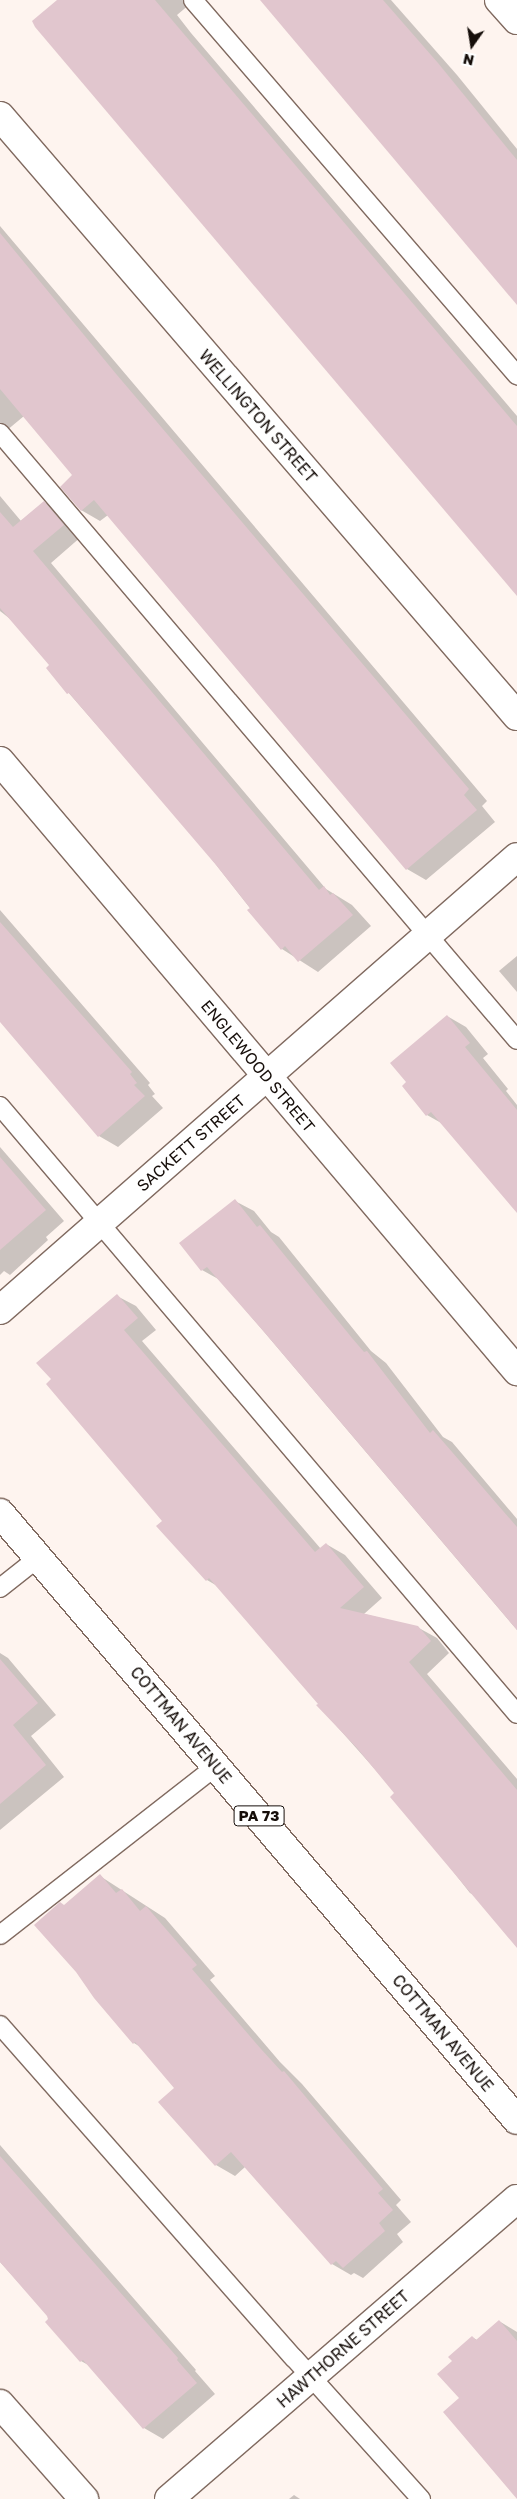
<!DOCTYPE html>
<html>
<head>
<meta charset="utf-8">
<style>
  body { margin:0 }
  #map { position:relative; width:517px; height:2499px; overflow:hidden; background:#fef4ef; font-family:"Golos Text",sans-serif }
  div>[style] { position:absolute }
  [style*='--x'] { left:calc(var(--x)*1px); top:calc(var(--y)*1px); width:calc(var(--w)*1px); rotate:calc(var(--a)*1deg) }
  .shadow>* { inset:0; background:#0003 }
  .building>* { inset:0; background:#e1c6ce }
  .roads { filter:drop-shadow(1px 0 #806a60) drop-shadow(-1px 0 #806a60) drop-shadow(0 1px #806a60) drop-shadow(0 -1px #806a60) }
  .lane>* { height:18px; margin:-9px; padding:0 9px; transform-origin:9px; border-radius:9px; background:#fff }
  .street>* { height:28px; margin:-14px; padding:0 14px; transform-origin:14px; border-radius:14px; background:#fff }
  .primary>* { height:28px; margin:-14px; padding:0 14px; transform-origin:14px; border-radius:14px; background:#fff }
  span { translate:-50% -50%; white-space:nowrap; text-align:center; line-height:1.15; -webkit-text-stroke:5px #fff; paint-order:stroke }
  .shield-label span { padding:1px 4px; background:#fff; border:1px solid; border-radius:4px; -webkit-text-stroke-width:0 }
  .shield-label { font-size:15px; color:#160e0a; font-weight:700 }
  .street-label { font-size:16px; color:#160e0a }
  .north { position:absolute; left:447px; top:20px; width:50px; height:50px; -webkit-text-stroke:4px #fff; paint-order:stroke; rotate:193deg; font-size:14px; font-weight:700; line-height:20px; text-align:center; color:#160e0a }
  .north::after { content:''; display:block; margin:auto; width:18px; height:22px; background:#160e0a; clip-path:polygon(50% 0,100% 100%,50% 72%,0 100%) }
</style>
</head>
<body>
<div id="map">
  <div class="shadow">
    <i style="clip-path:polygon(58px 0,187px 0,190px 4px,177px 15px,191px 33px,517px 416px,517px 593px)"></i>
    <i style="clip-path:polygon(261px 0,391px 0,457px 75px,517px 149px,517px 303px)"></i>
    <i style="clip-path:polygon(0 226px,487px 801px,482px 806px,495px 822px,426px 880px,407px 869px,108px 515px,100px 521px,81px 510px,73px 475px,24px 416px,0 436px)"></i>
    <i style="clip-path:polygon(0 496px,21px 521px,44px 502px,63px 513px,82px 536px,51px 563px,326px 889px,352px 905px,371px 926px,318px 972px,282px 949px,196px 839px,47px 668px,51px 665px,14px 622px,0 611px)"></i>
    <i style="clip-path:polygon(0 910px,150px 1083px,148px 1085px,155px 1094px,152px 1096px,163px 1108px,118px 1147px,99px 1136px,0 1019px)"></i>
    <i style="clip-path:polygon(517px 956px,517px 992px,499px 971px)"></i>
    <i style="clip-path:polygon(447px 1016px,466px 1027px,488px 1054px,483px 1058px,508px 1089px,506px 1091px,517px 1105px,517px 1212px,443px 1124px,427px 1115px)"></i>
    <i style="clip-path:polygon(0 1147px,64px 1221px,46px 1237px,48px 1240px,10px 1275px,4px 1271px,0 1275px)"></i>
    <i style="clip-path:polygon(235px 1201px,254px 1211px,271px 1232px,279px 1237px,371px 1351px,386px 1363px,443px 1437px,452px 1442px,517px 1519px,517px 1630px,220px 1280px,202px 1270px)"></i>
    <i style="clip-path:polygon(117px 1296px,136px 1306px,156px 1330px,142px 1341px,321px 1549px,326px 1544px,345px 1555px,382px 1598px,364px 1614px,417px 1627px,437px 1638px,449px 1653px,427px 1674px,517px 1779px,517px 1944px,476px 1896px,470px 1893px,423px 1833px,396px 1793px,318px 1705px,320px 1704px,219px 1587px,207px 1580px,164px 1521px,48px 1384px)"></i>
    <i style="clip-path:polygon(0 1653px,8px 1658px,56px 1715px,31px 1736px,64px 1777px,0 1830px)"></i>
    <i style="clip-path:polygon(100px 1876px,165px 1918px,215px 1976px,210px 1980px,280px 2062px,302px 2084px,401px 2200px,396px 2205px,411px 2222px,397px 2234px,403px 2242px,363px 2278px,354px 2273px,351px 2275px,332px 2264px,245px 2167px,235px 2176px,216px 2165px,176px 2088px,142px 2048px,134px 2043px,65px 1906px)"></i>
    <i style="clip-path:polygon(0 2145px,196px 2370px,195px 2371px,215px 2394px,163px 2439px,144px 2428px,90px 2366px,81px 2361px,47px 2322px,50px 2319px,48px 2315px,0 2262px)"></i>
    <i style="clip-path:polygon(499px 2321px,517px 2332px,517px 2490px,461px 2398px,454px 2361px,472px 2337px,477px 2340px)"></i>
    <i style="clip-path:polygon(294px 2495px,300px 2499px,289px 2499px)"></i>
  </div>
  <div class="building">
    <i style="clip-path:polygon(57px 0,155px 0,517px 426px,517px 596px,35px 27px,32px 21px)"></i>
    <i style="clip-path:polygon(260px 0,383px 0,438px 63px,517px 160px,517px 305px)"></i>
    <i style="clip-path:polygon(0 233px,117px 375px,469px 789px,464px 795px,477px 810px,406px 870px,94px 500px,81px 511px,60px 487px,72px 475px,0 389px)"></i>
    <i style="clip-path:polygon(44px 501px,64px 525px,33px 551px,319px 890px,324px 886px,330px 895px,333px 893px,353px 915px,298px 962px,285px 946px,281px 950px,247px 910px,250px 908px,216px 865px,69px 693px,67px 694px,46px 668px,49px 665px,0 608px,0 512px,13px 527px)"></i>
    <i style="clip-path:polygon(0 922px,132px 1072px,130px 1074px,137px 1083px,134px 1085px,145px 1096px,98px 1137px,0 1022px)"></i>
    <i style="clip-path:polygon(447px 1015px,470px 1043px,465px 1047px,517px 1110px,517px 1213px,431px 1112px,426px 1116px,402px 1086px,406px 1082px,390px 1063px)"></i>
    <i style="clip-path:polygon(0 1157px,46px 1210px,0 1250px)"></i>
    <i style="clip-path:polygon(235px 1199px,257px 1227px,260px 1225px,352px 1338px,364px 1352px,367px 1351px,430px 1433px,433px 1430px,517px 1527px,517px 1630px,265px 1333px,207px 1267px,201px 1271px,179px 1243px)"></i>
    <i style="clip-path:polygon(117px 1294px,138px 1318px,124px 1330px,315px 1552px,326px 1543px,364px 1587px,340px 1608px,418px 1626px,431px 1641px,409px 1662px,517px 1790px,517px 1948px,390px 1797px,394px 1793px,357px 1748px,316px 1705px,318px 1704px,209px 1578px,206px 1581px,156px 1526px,162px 1521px,46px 1384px,51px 1379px,36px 1363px)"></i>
    <i style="clip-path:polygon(0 1659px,38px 1703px,13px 1725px,46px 1765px,0 1804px)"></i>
    <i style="clip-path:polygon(100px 1874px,116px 1893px,122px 1889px,140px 1911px,146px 1906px,197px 1965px,192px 1969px,261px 2049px,282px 2072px,284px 2071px,383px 2189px,378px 2193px,393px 2210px,379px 2223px,385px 2231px,343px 2268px,336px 2261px,331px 2265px,231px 2152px,215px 2166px,158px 2102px,174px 2088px,135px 2042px,133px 2044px,94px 1998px,76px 1972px,34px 1925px,60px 1902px,64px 1905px)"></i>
    <i style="clip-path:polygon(0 2156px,178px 2358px,177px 2360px,197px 2383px,143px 2429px,83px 2360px,80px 2362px,45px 2322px,48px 2319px,47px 2316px,0 2262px)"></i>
    <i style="clip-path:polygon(499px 2320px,517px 2341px,517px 2499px,443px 2412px,459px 2398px,437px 2374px,452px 2361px,448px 2357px,472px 2336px,476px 2340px)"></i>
  </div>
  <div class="roads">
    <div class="lane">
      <i style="--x:193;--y:0;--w:496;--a:49.2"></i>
      <i style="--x:0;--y:433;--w:797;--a:49.58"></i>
      <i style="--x:0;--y:1106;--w:798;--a:49.62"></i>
      <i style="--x:0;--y:1588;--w:48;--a:-38.3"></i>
      <i style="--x:0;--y:1935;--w:274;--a:-38"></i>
      <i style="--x:0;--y:2025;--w:444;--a:48.6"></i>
      <i style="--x:294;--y:2358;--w:190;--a:48"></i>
    </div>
    <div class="street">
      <i style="--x:499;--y:0;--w:27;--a:48"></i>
      <i style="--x:0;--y:116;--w:792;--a:49.25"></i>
      <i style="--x:0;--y:761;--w:800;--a:49.72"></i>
      <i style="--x:0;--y:1310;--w:687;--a:-41.23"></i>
      <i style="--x:0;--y:2404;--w:127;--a:48.5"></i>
      <i style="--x:169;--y:2499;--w:459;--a:-40.8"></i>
    </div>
    <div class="primary">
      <i style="--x:0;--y:1513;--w:797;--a:49.58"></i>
    </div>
  </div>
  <div class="shield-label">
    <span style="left:259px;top:1816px">PA 73</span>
  </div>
  <div class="street-label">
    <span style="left:258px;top:416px;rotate:49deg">WELLINGTON STREET</span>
    <span style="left:258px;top:1066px;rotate:50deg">ENGLEWOOD STREET</span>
    <span style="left:191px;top:1143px;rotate:-41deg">SACKETT STREET</span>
    <span style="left:181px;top:1725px;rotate:50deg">COTTMAN AVENUE</span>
    <span style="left:443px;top:2033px;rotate:50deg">COTTMAN AVENUE</span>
    <span style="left:343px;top:2349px;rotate:-41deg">HAWTHORNE STREET</span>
  </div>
  <div class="north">N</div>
</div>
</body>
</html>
